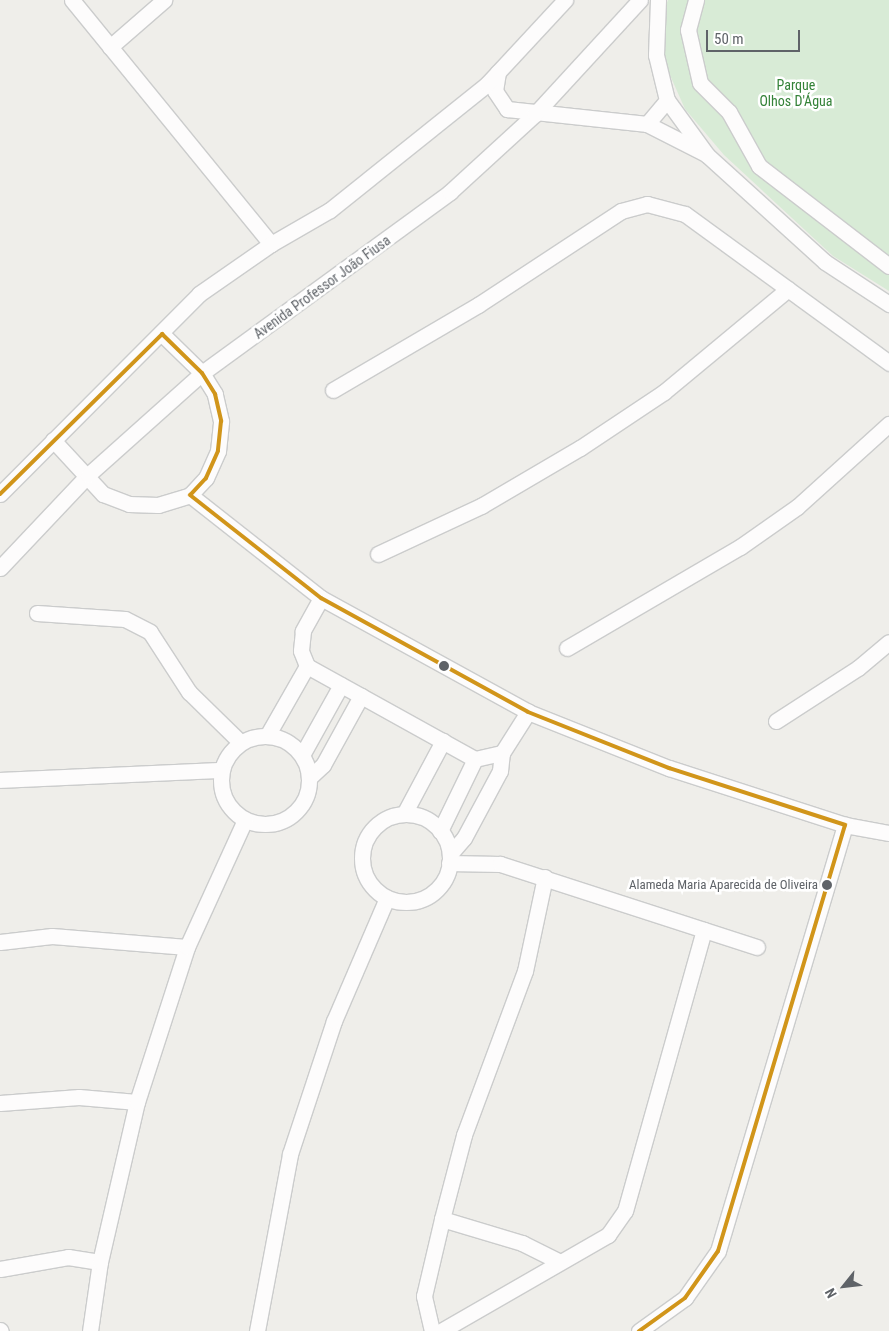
<!DOCTYPE html>
<html>
<head>
<meta charset="utf-8">
<style>
  body { margin:0 }
  #map { position:relative; width:889px; height:1331px; overflow:hidden; background:#efeeea; font-family:"Roboto Condensed",sans-serif }
  div>[style] { position:absolute }
  [style*='--x'] { left:calc(var(--x)*1px); top:calc(var(--y)*1px); width:calc(var(--w)*1px); rotate:calc(var(--a)*1deg) }
  .green>* { inset:0; background:#d8ebd6 }
  .roads { filter:drop-shadow(1px 0 #cbcccc) drop-shadow(-1px 0 #cbcccc) drop-shadow(0 1px #cbcccc) drop-shadow(0 -1px #cbcccc) }
  .minor>* { height:15px; margin:-7.5px; padding:0 7.5px; transform-origin:7.5px; border-radius:7.5px; background:#fdfcfc }
  .minor>.ring { margin:-7.5px; padding:0; box-sizing:content-box; background:none; border:15px solid #fdfcfc; border-radius:50% }
  .bus-1>* { height:4px; margin:-2px; padding:0 2px; transform-origin:2px; border-radius:2px; background:#d1951a }
  .dots>* { width:14px; height:14px; translate:-50% -50%; box-sizing:border-box; border:2px solid #fff; border-radius:50% }
  span { translate:-50% -50%; white-space:nowrap; text-align:center; line-height:1.15; -webkit-text-stroke:5px #fff; paint-order:stroke }
  .bus-label { font-size:13px; color:#5f6368 }
  .right { translate:-100% -50%; text-align:right }
  .park-label { font-size:14px; color:#348238 }
  .street-label { font-size:14px; color:#5f6368 }
  .north { position:absolute; left:819px; top:1261px; width:50px; height:50px; -webkit-text-stroke:4px #fff; paint-order:stroke; rotate:241deg; font-size:14px; font-weight:700; line-height:20px; text-align:center; color:#5f6368 }
  .north::after { content:''; display:block; margin:auto; width:18px; height:22px; background:#5f6368; clip-path:polygon(50% 0,100% 100%,50% 72%,0 100%) }
  .scale { position:absolute; left:706px; top:30px; width:94px; height:22px; box-sizing:border-box; border:2px solid #5f6368; border-top:0; padding-left:6px; font-size:15px; line-height:18px; white-space:nowrap; color:#5f6368; -webkit-text-stroke:4px #fff; paint-order:stroke }
</style>
</head>
<body>
<div id="map">
  <div class="green">
    <i style="clip-path:polygon(668px 0,889px 0,889px 291px,833px 256px,724px 155px,685px 109px,661px 55px,662px 15px)"></i>
  </div>
  <div class="roads">
    <div class="minor">
      <i style="--x:72;--y:0;--w:315;--a:50.8"></i>
      <i style="--x:658;--y:0;--w:55;--a:92.1"></i>
      <i style="--x:656;--y:55;--w:46;--a:76.3"></i>
      <i style="--x:667;--y:100;--w:68;--a:54"></i>
      <i style="--x:707;--y:155;--w:159;--a:42.2"></i>
      <i style="--x:825;--y:262;--w:77;--a:33.3"></i>
      <i style="--x:696;--y:0;--w:31;--a:105"></i>
      <i style="--x:688;--y:30;--w:54;--a:77.2"></i>
      <i style="--x:700;--y:83;--w:41;--a:45"></i>
      <i style="--x:729;--y:112;--w:62;--a:60.9"></i>
      <i style="--x:759;--y:166;--w:164;--a:37.6"></i>
      <i style="--x:110;--y:47;--w:72;--a:-41"></i>
      <i style="--x:498;--y:72;--w:19;--a:99"></i>
      <i style="--x:495;--y:91;--w:22;--a:56"></i>
      <i style="--x:507;--y:109;--w:141;--a:6.1"></i>
      <i style="--x:647;--y:124;--w:64;--a:27"></i>
      <i style="--x:647;--y:124;--w:31;--a:-50"></i>
      <i style="--x:333;--y:390;--w:168;--a:-30.4"></i>
      <i style="--x:478;--y:305;--w:171;--a:-33.3"></i>
      <i style="--x:621;--y:211;--w:27;--a:-15"></i>
      <i style="--x:647;--y:204;--w:39;--a:15"></i>
      <i style="--x:685;--y:214;--w:253;--a:36.1"></i>
      <i style="--x:53;--y:440;--w:74;--a:47.2"></i>
      <i style="--x:103;--y:494;--w:28;--a:21"></i>
      <i style="--x:129;--y:504;--w:29;--a:2"></i>
      <i style="--x:158;--y:505;--w:34;--a:-17"></i>
      <i style="--x:190;--y:495;--w:23;--a:-47"></i>
      <i style="--x:206;--y:478;--w:30;--a:-66"></i>
      <i style="--x:218;--y:451;--w:30;--a:-84"></i>
      <i style="--x:221;--y:421;--w:28;--a:-103"></i>
      <i style="--x:215;--y:394;--w:25;--a:-122"></i>
      <i style="--x:202;--y:373;--w:56;--a:-135.7"></i>
      <i style="--x:0;--y:494;--w:282;--a:-45.1"></i>
      <i style="--x:199;--y:294;--w:88;--a:-34.8"></i>
      <i style="--x:271;--y:244;--w:68;--a:-30"></i>
      <i style="--x:330;--y:210;--w:201;--a:-38.7"></i>
      <i style="--x:487;--y:84;--w:115;--a:-47.1"></i>
      <i style="--x:190;--y:495;--w:167;--a:38.2"></i>
      <i style="--x:321;--y:598;--w:236;--a:28.8"></i>
      <i style="--x:528;--y:712;--w:152;--a:21.7"></i>
      <i style="--x:669;--y:768;--w:185;--a:17.9"></i>
      <i style="--x:845;--y:825;--w:45;--a:10.3"></i>
      <i style="--x:378;--y:554;--w:114;--a:-25"></i>
      <i style="--x:481;--y:506;--w:115;--a:-30.4"></i>
      <i style="--x:580;--y:448;--w:101;--a:-33.7"></i>
      <i style="--x:664;--y:392;--w:161;--a:-39.7"></i>
      <i style="--x:0;--y:568;--w:128;--a:-46.6"></i>
      <i style="--x:88;--y:475;--w:153;--a:-41.8"></i>
      <i style="--x:202;--y:373;--w:307;--a:-36.1"></i>
      <i style="--x:450;--y:192;--w:115;--a:-42.5"></i>
      <i style="--x:535;--y:114;--w:155;--a:-47.4"></i>
      <i style="--x:321;--y:598;--w:38;--a:119"></i>
      <i style="--x:303;--y:631;--w:20;--a:96"></i>
      <i style="--x:301;--y:651;--w:16;--a:68"></i>
      <i style="--x:307;--y:666;--w:192;--a:29"></i>
      <i style="--x:475;--y:759;--w:28;--a:-13"></i>
      <i style="--x:502;--y:753;--w:49;--a:-57.6"></i>
      <i style="--x:37;--y:613;--w:88;--a:3.9"></i>
      <i style="--x:125;--y:619;--w:28;--a:27"></i>
      <i style="--x:150;--y:632;--w:72;--a:57"></i>
      <i style="--x:189;--y:692;--w:71;--a:44.4"></i>
      <i style="--x:567;--y:648;--w:200;--a:-30.3"></i>
      <i style="--x:740;--y:547;--w:70;--a:-35.1"></i>
      <i style="--x:797;--y:507;--w:124;--a:-42.1"></i>
      <i style="--x:776;--y:721;--w:98;--a:-32.9"></i>
      <i style="--x:858;--y:668;--w:40;--a:-40"></i>
      <i class="ring" style="left:221px;top:736px;width:73px;height:73px"></i>
      <i style="--x:267;--y:736;--w:81;--a:-60.3"></i>
      <i style="--x:302;--y:755;--w:80;--a:-60.9"></i>
      <i style="--x:310;--y:777;--w:18;--a:-43"></i>
      <i style="--x:323;--y:765;--w:79;--a:-61.2"></i>
      <i style="--x:0;--y:780;--w:222;--a:-2.6"></i>
      <i style="--x:404;--y:814;--w:83;--a:-61.9"></i>
      <i class="ring" style="left:362px;top:814px;width:73px;height:73px"></i>
      <i style="--x:440;--y:831;--w:80;--a:-64.1"></i>
      <i style="--x:450;--y:854;--w:21;--a:-49"></i>
      <i style="--x:464;--y:838;--w:76;--a:-61.8"></i>
      <i style="--x:500;--y:771;--w:18;--a:-84"></i>
      <i style="--x:449;--y:863;--w:51;--a:1.1"></i>
      <i style="--x:500;--y:864;--w:270;--a:17.9"></i>
      <i style="--x:0;--y:942;--w:52;--a:-6.6"></i>
      <i style="--x:52;--y:936;--w:135;--a:4.7"></i>
      <i style="--x:0;--y:1103;--w:79;--a:-4.3"></i>
      <i style="--x:79;--y:1097;--w:58;--a:4.9"></i>
      <i style="--x:442;--y:1219;--w:84;--a:16.7"></i>
      <i style="--x:522;--y:1243;--w:42;--a:26.6"></i>
      <i style="--x:0;--y:1269;--w:69;--a:-10"></i>
      <i style="--x:68;--y:1257;--w:32;--a:9"></i>
      <i style="--x:0;--y:1330;--w:1;--a:45"></i>
      <i style="--x:90;--y:1331;--w:70;--a:-81.8"></i>
      <i style="--x:100;--y:1262;--w:164;--a:-77"></i>
      <i style="--x:137;--y:1102;--w:163;--a:-72.1"></i>
      <i style="--x:187;--y:947;--w:140;--a:-65.5"></i>
      <i style="--x:257;--y:1331;--w:180;--a:-79.4"></i>
      <i style="--x:290;--y:1154;--w:140;--a:-71.7"></i>
      <i style="--x:334;--y:1021;--w:134;--a:-66.7"></i>
      <i style="--x:432;--y:1331;--w:36;--a:-103"></i>
      <i style="--x:424;--y:1296;--w:79;--a:-76.8"></i>
      <i style="--x:442;--y:1219;--w:87;--a:-75.3"></i>
      <i style="--x:464;--y:1135;--w:175;--a:-69.6"></i>
      <i style="--x:525;--y:971;--w:96;--a:-78"></i>
      <i style="--x:441;--y:1331;--w:193;--a:-29.9"></i>
      <i style="--x:608;--y:1235;--w:29;--a:-55"></i>
      <i style="--x:625;--y:1211;--w:292;--a:-74.3"></i>
      <i style="--x:639;--y:1331;--w:57;--a:-35.7"></i>
      <i style="--x:685;--y:1298;--w:57;--a:-54.9"></i>
      <i style="--x:718;--y:1251;--w:445;--a:-73.4"></i>
    </div>
  </div>
  <div class="bus-1">
    <i style="--x:0;--y:494;--w:228;--a:-44.6"></i>
    <i style="--x:162;--y:334;--w:56;--a:44.3"></i>
    <i style="--x:202;--y:373;--w:25;--a:58"></i>
    <i style="--x:215;--y:394;--w:28;--a:77"></i>
    <i style="--x:221;--y:421;--w:30;--a:96"></i>
    <i style="--x:218;--y:451;--w:30;--a:114"></i>
    <i style="--x:206;--y:478;--w:23;--a:133"></i>
    <i style="--x:190;--y:495;--w:167;--a:38.2"></i>
    <i style="--x:321;--y:598;--w:236;--a:28.8"></i>
    <i style="--x:528;--y:712;--w:152;--a:21.7"></i>
    <i style="--x:669;--y:768;--w:185;--a:17.9"></i>
    <i style="--x:845;--y:825;--w:445;--a:106.6"></i>
    <i style="--x:718;--y:1251;--w:57;--a:125.1"></i>
    <i style="--x:685;--y:1298;--w:57;--a:144.3"></i>
  </div>
  <div class="dots">
    <i style="left:444px;top:666px;background:#5f6368"></i>
    <i style="left:827px;top:885px;background:#5f6368"></i>
  </div>
  <div class="bus-label">
    <span class="right" style="left:818px;top:885px">Alameda Maria Aparecida de Oliveira</span>
  </div>
  <div class="park-label">
    <span style="left:796px;top:93px">Parque<br>Olhos D'Água</span>
  </div>
  <div class="street-label">
    <span style="left:322px;top:287px;rotate:-36deg">Avenida Professor João Fiusa</span>
  </div>
  <div class="north">N</div>
  <div class="scale">50 m</div>
</div>
</body>
</html>
